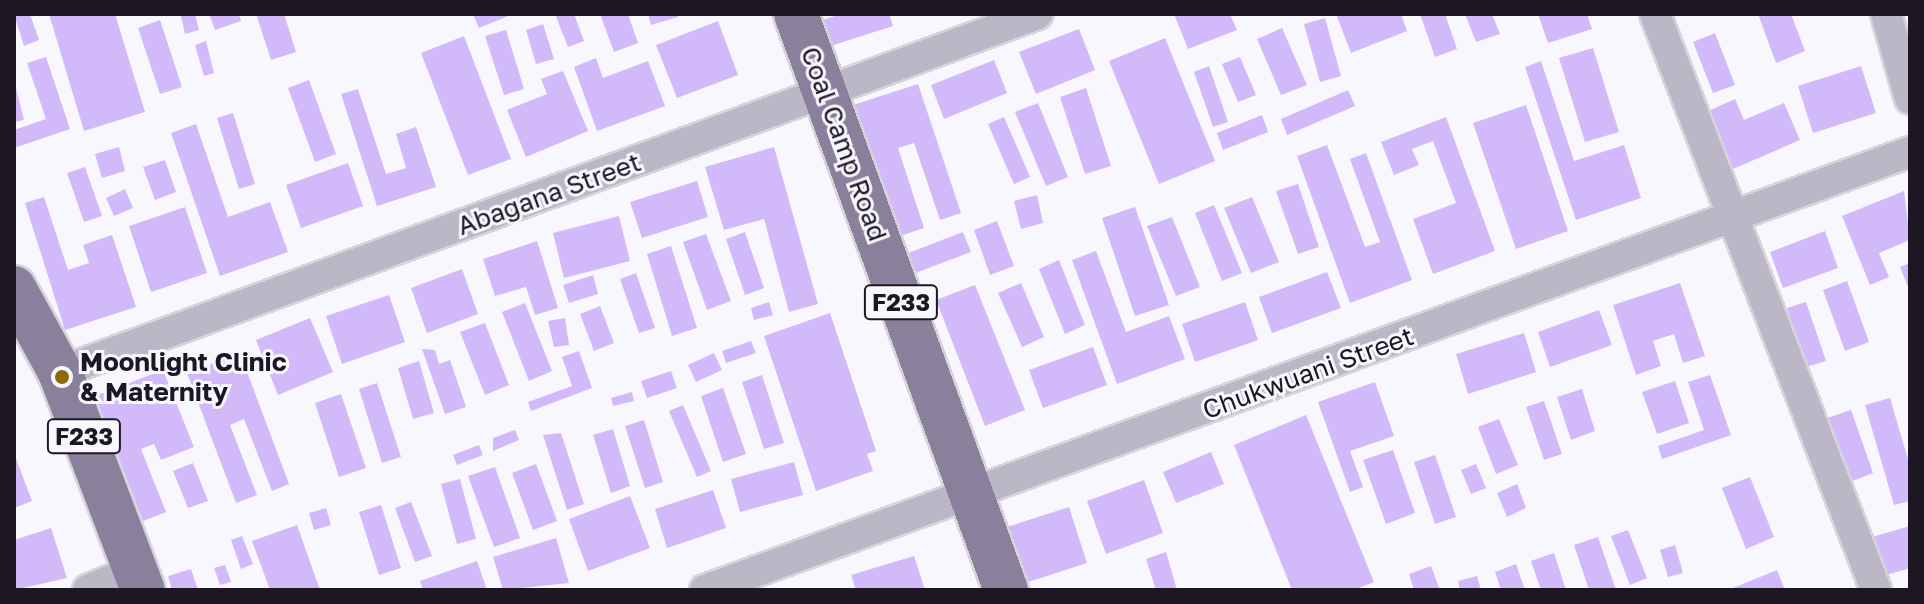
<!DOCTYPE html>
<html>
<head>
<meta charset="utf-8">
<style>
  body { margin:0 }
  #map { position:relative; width:1924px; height:604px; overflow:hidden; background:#f9f7fe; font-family:"Golos Text",sans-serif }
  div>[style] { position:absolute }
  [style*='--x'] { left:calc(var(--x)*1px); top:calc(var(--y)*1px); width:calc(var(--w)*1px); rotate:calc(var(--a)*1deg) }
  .building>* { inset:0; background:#d2bafa }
  .roads { filter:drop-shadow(2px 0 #d6d3db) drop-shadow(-2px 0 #d6d3db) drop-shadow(0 2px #d6d3db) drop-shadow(0 -2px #d6d3db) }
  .street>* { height:30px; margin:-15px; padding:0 15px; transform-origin:15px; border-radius:15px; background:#bcb7c6 }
  .primary>* { height:44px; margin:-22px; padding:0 22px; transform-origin:22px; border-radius:22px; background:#8a809b }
  .dots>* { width:22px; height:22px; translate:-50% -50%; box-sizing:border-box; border:4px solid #f9f7fe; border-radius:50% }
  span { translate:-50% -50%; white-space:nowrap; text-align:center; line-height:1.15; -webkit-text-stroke:6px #f9f7fe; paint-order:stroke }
  .shield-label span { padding:2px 6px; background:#f9f7fe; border:2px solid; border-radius:6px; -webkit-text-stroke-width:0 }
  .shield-label { font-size:24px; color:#1c1723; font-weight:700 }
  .street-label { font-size:26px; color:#1c1723 }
  .poi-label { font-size:26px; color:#1c1723; font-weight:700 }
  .left { translate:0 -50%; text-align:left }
  .frame { position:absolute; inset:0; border:16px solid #1c1723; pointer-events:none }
</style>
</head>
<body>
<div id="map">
  <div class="building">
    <i style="clip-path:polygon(14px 14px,30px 14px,39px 40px,24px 46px)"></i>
    <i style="clip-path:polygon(49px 14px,115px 14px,145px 112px,84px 131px)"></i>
    <i style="clip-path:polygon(195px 14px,199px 30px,185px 34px,181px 16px)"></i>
    <i style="clip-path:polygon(209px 14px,239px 14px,241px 21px,215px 30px)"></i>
    <i style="clip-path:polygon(256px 14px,284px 14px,296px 52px,271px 60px)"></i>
    <i style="clip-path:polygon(473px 14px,513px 14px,479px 28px)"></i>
    <i style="clip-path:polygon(555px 14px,574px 14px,584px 41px,568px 47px)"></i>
    <i style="clip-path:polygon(600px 14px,628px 14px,638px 43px,614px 52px)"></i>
    <i style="clip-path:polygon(648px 14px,677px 14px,678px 17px,651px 25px)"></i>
    <i style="clip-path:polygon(841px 14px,889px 14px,893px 26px,824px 48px,816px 22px)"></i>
    <i style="clip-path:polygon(1174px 14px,1230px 14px,1237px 30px,1188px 49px)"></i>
    <i style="clip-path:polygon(1336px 14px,1401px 14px,1407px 31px,1351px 53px)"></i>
    <i style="clip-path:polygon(1420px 14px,1445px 14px,1457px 49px,1435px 57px)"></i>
    <i style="clip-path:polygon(1465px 14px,1492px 14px,1500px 34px,1476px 42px)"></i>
    <i style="clip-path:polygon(1538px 14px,1587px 14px,1592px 29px,1548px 43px)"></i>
    <i style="clip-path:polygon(1758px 14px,1791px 14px,1805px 51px,1776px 63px)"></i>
    <i style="clip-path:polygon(1325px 18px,1341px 76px,1320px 82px,1304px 24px)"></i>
    <i style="clip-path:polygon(160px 20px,182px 87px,160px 94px,138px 28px)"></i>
    <i style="clip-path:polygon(718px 21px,738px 75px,677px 98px,656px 45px)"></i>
    <i style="clip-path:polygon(543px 24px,554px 59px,536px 64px,526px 30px)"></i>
    <i style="clip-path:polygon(1282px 28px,1307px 85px,1281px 95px,1257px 39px)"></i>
    <i style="clip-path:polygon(1079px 29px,1095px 70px,1036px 94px,1019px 52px)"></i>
    <i style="clip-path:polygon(506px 30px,524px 89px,504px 95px,485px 36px)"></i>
    <i style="clip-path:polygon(1715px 33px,1735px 85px,1713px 93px,1693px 42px)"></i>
    <i style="clip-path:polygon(464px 36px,511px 159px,468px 175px,421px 53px)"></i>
    <i style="clip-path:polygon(1165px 38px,1215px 161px,1159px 184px,1109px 61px)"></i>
    <i style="clip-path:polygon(206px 41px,214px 73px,204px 76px,195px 45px)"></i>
    <i style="clip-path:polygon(1593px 48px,1619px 132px,1585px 142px,1559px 58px)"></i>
    <i style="clip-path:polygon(46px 57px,70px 129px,14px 148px,14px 130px,46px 119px,27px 63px)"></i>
    <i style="clip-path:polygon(1240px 57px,1256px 95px,1238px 102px,1222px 64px)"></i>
    <i style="clip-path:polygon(596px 58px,603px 78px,648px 61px,665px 106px,597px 131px,574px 67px)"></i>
    <i style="clip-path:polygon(994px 60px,1007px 93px,944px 119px,931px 85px)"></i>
    <i style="clip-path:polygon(1541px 61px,1574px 161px,1624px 145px,1641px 198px,1576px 220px,1525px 67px)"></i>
    <i style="clip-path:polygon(1209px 66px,1228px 122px,1213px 127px,1194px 72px)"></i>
    <i style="clip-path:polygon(1861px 66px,1876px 113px,1813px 133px,1798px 86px)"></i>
    <i style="clip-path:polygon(563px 71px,588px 131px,526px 157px,507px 110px,547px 94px,541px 79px)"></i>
    <i style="clip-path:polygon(14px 80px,24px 120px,14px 122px)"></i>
    <i style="clip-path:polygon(309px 80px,336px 154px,315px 162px,288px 88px)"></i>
    <i style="clip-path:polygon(918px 84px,961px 213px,940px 220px,914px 143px,898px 148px,924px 228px,894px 238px,850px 106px)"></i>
    <i style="clip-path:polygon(1086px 88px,1111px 166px,1085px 174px,1060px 97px)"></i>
    <i style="clip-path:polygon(358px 89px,386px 174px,406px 168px,396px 134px,416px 127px,436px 187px,377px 206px,341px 94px)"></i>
    <i style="clip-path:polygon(1348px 90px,1355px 106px,1287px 135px,1281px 119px)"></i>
    <i style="clip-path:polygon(1735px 99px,1744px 120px,1784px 103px,1800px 140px,1733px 169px,1708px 111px)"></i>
    <i style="clip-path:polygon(1038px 103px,1068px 177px,1046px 186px,1015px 112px)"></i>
    <i style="clip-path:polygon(1526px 105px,1568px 231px,1516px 249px,1473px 123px)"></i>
    <i style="clip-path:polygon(233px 113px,255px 184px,239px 189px,217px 118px)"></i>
    <i style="clip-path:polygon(1262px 115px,1268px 132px,1223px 150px,1217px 133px)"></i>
    <i style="clip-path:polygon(1004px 117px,1030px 177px,1014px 184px,988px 124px)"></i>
    <i style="clip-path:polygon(1446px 117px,1495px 251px,1433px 274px,1413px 219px,1456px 203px,1433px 141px,1412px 149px,1419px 165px,1394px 175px,1381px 142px)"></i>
    <i style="clip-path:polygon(196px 124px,228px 217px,270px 202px,288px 252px,220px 276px,171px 133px)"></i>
    <i style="clip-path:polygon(1327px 145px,1365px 247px,1380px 242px,1350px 159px,1366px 153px,1412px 280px,1350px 303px,1297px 156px)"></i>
    <i style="clip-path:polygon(119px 147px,125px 171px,102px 178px,95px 154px)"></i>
    <i style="clip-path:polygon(774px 147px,818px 304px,789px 312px,764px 219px,724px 230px,705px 167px)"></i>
    <i style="clip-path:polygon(165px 160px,176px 192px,155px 200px,143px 167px)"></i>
    <i style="clip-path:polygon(348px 163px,363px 206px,301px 228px,286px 185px)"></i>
    <i style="clip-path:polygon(85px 167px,102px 216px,84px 222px,67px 173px)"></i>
    <i style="clip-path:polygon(697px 181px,708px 217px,642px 238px,630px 202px)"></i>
    <i style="clip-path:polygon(1298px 184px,1319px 247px,1298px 254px,1276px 191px)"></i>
    <i style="clip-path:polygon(125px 189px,133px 208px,114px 216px,106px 198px)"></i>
    <i style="clip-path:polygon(1904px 191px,1910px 240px,1879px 253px,1889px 277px,1870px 285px,1842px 216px)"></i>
    <i style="clip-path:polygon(1037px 195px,1043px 223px,1021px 229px,1014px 201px)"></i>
    <i style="clip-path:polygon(44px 197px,68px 270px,89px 263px,83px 245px,112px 235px,136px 307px,65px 330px,25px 203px)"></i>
    <i style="clip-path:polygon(1252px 197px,1279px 262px,1251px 273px,1224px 208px)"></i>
    <i style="clip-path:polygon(1214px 205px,1242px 273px,1222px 281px,1195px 213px)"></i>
    <i style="clip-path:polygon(185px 207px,207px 273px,151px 292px,129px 226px)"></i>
    <i style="clip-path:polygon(1135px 207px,1169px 305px,1135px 316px,1102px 218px)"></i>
    <i style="clip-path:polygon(619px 216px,630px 261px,564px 278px,553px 233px)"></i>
    <i style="clip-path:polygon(1172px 217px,1200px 287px,1176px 296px,1147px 226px)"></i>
    <i style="clip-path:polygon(997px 221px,1014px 266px,990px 275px,974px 230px)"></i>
    <i style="clip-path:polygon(1825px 231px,1838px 268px,1783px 288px,1770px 252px)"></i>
    <i style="clip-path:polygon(745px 232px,764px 288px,745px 295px,726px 239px)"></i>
    <i style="clip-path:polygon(963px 232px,971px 252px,910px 275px,903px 255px)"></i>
    <i style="clip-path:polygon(706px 234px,731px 301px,707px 310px,683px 242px)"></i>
    <i style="clip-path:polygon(537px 241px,558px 308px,535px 315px,526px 287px,495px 296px,483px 259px)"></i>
    <i style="clip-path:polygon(671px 246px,697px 328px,672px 336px,647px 254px)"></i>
    <i style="clip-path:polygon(1096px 251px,1126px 332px,1169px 316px,1185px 359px,1117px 384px,1072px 260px)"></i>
    <i style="clip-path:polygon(1059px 260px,1085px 325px,1065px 334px,1039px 269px)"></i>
    <i style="clip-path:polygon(1910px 263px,1910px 292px,1900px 267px)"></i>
    <i style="clip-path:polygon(462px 269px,478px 314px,427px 333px,411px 288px)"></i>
    <i style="clip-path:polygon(1327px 272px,1341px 308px,1272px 333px,1259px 297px)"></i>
    <i style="clip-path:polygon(636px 273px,655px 328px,639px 333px,620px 279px)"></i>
    <i style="clip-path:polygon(593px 275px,598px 294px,569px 303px,563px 285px)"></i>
    <i style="clip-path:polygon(1847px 281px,1869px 342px,1845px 351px,1823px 290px)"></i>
    <i style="clip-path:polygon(1021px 283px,1044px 337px,1022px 347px,998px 293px)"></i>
    <i style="clip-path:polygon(1680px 283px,1705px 356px,1683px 363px,1674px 334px,1653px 341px,1661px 366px,1636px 375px,1613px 305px)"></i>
    <i style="clip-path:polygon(975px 285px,1025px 410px,985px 426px,936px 300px)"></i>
    <i style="clip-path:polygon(389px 295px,405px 342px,342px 364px,326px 316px)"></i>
    <i style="clip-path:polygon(769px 302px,773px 315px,754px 320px,751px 308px)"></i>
    <i style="clip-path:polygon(1245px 302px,1258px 340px,1195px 362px,1182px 324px)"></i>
    <i style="clip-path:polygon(1806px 302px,1826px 361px,1806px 367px,1787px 308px)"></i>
    <i style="clip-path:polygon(525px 303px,552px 371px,529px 381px,502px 312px)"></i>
    <i style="clip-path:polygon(600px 306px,614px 343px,594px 351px,580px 314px)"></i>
    <i style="clip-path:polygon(1599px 310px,1612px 345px,1550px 367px,1538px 332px)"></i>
    <i style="clip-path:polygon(830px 313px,876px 451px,867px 454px,873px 471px,816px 491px,764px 336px)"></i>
    <i style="clip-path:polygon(310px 318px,333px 372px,278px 395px,256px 340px)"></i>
    <i style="clip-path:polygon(565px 318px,569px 345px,554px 347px,548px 321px)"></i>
    <i style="clip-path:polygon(485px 323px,509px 385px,485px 395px,460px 332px)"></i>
    <i style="clip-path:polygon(1524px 333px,1536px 372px,1468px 394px,1456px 354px)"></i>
    <i style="clip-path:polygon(751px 341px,756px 353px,726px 363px,722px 351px)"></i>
    <i style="clip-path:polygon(1093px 347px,1107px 385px,1043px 408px,1029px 370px)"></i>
    <i style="clip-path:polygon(422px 349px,435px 350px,439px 364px,450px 360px,466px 407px,445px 414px)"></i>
    <i style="clip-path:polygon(579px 351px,592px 388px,531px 411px,528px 402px,572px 386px,562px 357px)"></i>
    <i style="clip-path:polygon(240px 353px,289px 484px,272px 491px,244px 419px,230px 425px,257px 495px,236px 503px,187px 373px)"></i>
    <i style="clip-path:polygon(714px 353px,722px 370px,696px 382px,688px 365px)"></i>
    <i style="clip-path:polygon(419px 361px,434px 413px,413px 419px,398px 368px)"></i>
    <i style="clip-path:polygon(163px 370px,194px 447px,161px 460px,154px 444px,141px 449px,166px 512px,143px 521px,95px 396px)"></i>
    <i style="clip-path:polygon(671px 371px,677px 388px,647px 398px,641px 381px)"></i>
    <i style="clip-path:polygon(762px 375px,784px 443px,764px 449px,742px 382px)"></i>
    <i style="clip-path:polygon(1710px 375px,1731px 435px,1662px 459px,1658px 446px,1704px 430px,1688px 382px)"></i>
    <i style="clip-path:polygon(1675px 381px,1689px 423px,1657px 434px,1642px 392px)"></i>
    <i style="clip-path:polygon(1375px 382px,1394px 436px,1350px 451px,1363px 487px,1350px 492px,1318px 402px)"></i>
    <i style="clip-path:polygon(377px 383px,401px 457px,382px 463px,359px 389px)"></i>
    <i style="clip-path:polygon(723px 388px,746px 454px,723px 462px,701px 396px)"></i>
    <i style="clip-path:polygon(1582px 389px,1595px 431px,1571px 440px,1557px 397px)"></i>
    <i style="clip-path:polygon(632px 392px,634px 401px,613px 406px,611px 398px)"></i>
    <i style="clip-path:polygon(341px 394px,366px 468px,339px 477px,315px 403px)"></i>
    <i style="clip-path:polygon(1890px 398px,1910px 466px,1910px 501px,1894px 505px,1865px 405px)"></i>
    <i style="clip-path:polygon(1544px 401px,1562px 454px,1544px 460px,1526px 407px)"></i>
    <i style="clip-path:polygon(683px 405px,711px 471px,697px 477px,669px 411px)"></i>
    <i style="clip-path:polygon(1851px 410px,1873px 473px,1850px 482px,1827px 418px)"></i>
    <i style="clip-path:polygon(1306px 415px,1374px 582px,1353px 590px,1292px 590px,1234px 445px)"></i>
    <i style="clip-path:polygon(1499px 419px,1518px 465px,1496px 474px,1478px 427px)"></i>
    <i style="clip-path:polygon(644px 420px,663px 482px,645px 488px,625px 426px)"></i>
    <i style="clip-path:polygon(613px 429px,630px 486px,611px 493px,593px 435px)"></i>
    <i style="clip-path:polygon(515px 430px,519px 440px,493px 451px,493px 438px)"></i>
    <i style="clip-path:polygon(561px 433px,584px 504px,567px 510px,543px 435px)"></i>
    <i style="clip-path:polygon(479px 445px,483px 455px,457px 465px,453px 455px)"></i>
    <i style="clip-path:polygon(1393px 450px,1415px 513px,1386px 524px,1363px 460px)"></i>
    <i style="clip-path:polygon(1211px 452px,1224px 484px,1176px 503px,1163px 472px)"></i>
    <i style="clip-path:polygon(14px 453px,32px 501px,14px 508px)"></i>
    <i style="clip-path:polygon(1435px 455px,1456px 517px,1435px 524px,1414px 462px)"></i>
    <i style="clip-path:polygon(794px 462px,803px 495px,740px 512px,731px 479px)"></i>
    <i style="clip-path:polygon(193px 463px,208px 501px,188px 508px,173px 471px)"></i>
    <i style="clip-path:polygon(536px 464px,557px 521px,533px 530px,512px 473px)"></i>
    <i style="clip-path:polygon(1476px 464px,1486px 488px,1471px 494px,1461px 470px)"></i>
    <i style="clip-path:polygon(495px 467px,520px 538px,494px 547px,468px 476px)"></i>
    <i style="clip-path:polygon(1750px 477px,1774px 537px,1746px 549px,1722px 488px)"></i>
    <i style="clip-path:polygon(460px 479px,476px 539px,457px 544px,441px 484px)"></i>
    <i style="clip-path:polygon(1144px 480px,1163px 533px,1106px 554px,1087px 501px)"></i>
    <i style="clip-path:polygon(1517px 484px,1526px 508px,1507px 517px,1497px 493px)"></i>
    <i style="clip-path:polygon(713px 490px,726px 528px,667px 548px,655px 509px)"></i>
    <i style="clip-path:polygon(630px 496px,650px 548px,588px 571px,569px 519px)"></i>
    <i style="clip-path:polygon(411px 502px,432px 556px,415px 562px,395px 508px)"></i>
    <i style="clip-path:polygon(381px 505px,401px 568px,379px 575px,359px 512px)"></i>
    <i style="clip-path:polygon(1069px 507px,1087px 563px,1025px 583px,1007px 527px)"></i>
    <i style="clip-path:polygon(326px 508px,331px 525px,314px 530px,309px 513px)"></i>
    <i style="clip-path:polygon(297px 525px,320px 590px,270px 590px,252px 541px)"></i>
    <i style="clip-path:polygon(1910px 526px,1910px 568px,1883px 576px,1872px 537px)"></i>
    <i style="clip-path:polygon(51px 528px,67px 578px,14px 590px,14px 540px)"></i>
    <i style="clip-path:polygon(1628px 530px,1647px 578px,1630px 585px,1611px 536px)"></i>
    <i style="clip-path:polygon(242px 536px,253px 564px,241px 569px,231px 540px)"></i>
    <i style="clip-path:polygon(1598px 537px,1616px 590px,1589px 590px,1574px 545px)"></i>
    <i style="clip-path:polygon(556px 538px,569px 583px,503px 590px,493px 557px)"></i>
    <i style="clip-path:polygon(1675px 545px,1683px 573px,1668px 577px,1660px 550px)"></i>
    <i style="clip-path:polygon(1166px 552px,1177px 590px,1156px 590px,1146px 559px)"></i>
    <i style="clip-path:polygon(1554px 553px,1566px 590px,1541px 590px,1531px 561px)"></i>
    <i style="clip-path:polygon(914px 556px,925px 590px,856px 590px,851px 575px)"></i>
    <i style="clip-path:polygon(477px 561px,487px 590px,423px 590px,420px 581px)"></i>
    <i style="clip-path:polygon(1516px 564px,1525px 590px,1501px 590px,1495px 572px)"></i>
    <i style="clip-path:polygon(225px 565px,231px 582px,220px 585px,214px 568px)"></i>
    <i style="clip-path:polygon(1431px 566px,1440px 590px,1414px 590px,1409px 574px)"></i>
    <i style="clip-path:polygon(191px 569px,198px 590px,172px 590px,168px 576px)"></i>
    <i style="clip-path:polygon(1777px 570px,1785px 590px,1728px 590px)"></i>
    <i style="clip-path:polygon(1477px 576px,1481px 590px,1460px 590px,1458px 581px)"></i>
  </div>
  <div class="roads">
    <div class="street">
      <i style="--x:1655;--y:14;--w:617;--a:69.01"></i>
      <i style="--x:1886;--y:14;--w:88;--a:74.2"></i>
      <i style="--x:60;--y:372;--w:1041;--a:-20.11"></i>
      <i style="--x:88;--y:590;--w:51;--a:-23.1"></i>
      <i style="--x:705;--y:590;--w:1282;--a:-19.98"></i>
    </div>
    <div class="primary">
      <i style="--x:796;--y:14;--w:613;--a:69.97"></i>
      <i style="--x:14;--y:288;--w:96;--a:61.3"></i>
      <i style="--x:60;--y:372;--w:233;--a:69.2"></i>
    </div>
  </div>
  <div class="dots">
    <i style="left:62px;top:377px;background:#8a6b0b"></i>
  </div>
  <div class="shield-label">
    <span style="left:901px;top:302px">F233</span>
    <span style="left:84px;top:436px">F233</span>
  </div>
  <div class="street-label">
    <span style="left:844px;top:144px;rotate:70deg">Coal Camp Road</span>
    <span style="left:549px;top:194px;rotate:-20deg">Abagana Street</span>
    <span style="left:1308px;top:373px;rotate:-20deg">Chukwuani Street</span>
  </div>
  <div class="poi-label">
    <span class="left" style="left:80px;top:377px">Moonlight Clinic<br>&amp; Maternity</span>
  </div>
  <div class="frame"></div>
</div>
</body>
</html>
